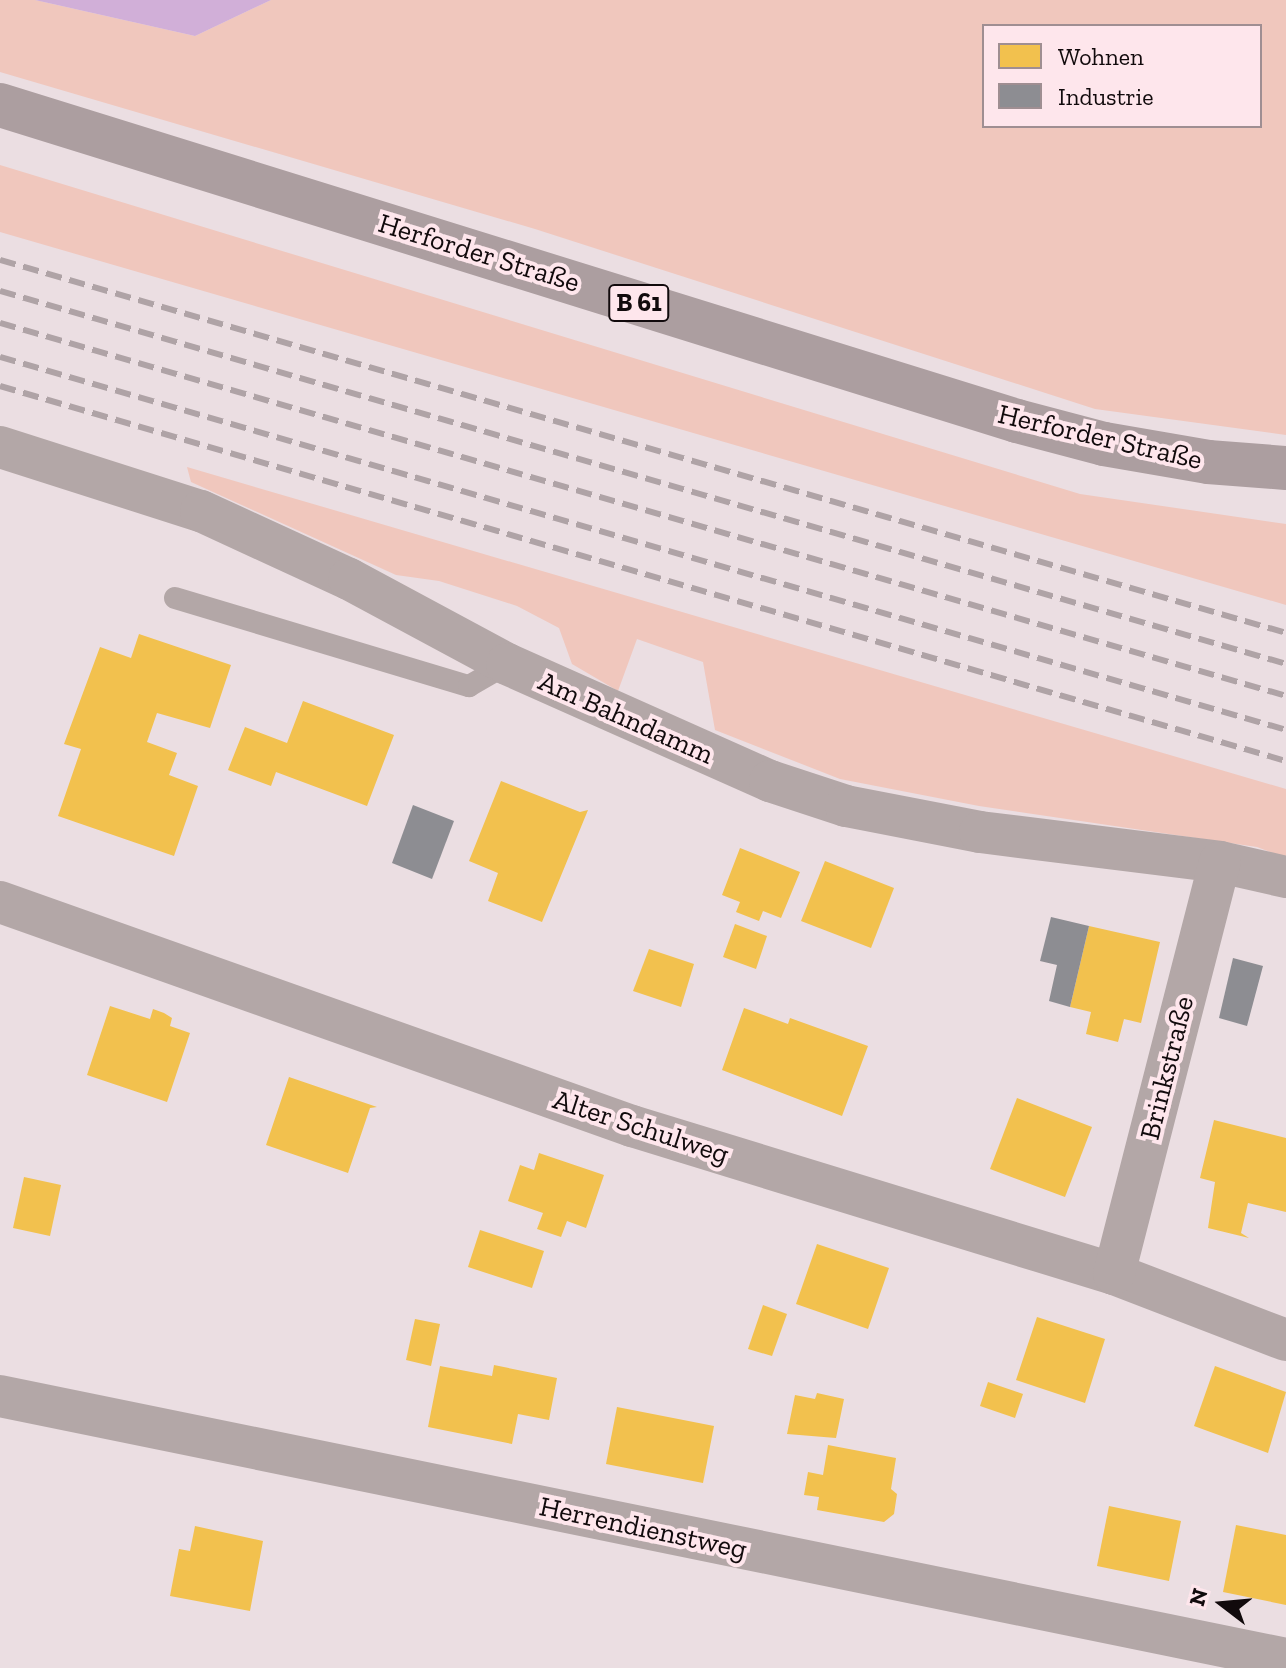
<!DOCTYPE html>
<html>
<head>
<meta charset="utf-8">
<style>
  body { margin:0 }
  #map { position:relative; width:1286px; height:1668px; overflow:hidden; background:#ebdee2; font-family:"Zilla Slab",serif }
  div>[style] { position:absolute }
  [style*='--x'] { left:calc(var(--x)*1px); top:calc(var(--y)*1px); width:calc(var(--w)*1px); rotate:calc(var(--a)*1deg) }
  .green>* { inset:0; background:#f0c7bd }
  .water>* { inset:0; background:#d1afd8 }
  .homes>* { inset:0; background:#f2c14e }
  .industry>* { inset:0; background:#8d8d92 }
  .service>* { height:22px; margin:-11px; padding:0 11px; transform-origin:11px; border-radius:11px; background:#b3a7a7 }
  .minor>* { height:42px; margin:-21px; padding:0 21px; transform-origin:21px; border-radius:21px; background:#b3a7a7 }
  .primary>* { height:44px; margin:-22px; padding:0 22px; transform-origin:22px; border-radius:22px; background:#ac9ea0 }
  .rail>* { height:6px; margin-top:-3px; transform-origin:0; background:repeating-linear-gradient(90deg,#afa3a6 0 16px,transparent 0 24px) }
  span { translate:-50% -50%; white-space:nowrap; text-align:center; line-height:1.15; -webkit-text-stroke:8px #fee6ec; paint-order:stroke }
  .shield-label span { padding:2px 6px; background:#fee6ec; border:2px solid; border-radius:6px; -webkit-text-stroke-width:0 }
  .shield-label { font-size:26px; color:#110a0c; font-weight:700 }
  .street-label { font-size:28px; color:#110a0c }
  .legend { position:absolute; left:982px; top:24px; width:280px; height:104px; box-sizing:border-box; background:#fee6ec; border:2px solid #9f8e92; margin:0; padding:10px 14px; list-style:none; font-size:24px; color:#110a0c }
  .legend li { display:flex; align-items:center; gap:16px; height:40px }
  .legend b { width:40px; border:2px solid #9f8e92 }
  .north { position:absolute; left:1182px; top:1564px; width:80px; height:80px; -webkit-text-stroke:6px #fee6ec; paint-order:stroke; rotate:286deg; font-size:22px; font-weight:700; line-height:32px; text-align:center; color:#110a0c }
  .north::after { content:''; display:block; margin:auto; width:28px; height:36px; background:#110a0c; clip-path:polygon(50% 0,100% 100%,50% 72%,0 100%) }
</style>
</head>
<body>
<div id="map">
  <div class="green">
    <i style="clip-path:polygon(evenodd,0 0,35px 0,195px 36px,271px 0,1286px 0,1286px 435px,1095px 409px,535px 229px,0 72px,0 0,984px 26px,1260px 26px,1260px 126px,984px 126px,984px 26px)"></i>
    <i style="clip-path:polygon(0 165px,1080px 494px,1286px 524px,1286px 605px,0 232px)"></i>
    <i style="clip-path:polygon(187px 467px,1286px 789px,1286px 858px,1257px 847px,979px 806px,840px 779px,715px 730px,703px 662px,637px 639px,618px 691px,572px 664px,559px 628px,517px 606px,439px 581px,396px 575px,191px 482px)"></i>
  </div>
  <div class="water">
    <i style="clip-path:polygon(35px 0,271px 0,195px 36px)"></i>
  </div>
  <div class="homes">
    <i style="clip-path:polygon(139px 634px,231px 665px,210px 728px,157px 713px,147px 742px,177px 753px,169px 775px,198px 786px,174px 856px,58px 816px,81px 749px,64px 744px,100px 647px,131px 658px)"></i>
    <i style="clip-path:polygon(303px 701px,394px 735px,367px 806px,276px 772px,271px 786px,228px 770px,245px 727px,287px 743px)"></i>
    <i style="clip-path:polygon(501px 781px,580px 812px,588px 810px,542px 922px,488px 901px,498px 873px,469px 861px)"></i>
    <i style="clip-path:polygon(740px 848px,800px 872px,781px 918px,763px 911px,759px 921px,736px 912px,740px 902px,722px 895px)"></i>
    <i style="clip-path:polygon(825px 861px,894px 888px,871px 948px,801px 921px)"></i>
    <i style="clip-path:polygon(735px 924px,767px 936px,756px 969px,723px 957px)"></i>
    <i style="clip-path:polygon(1089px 926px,1160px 942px,1141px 1023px,1124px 1019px,1118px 1042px,1086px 1034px,1091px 1012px,1070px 1007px)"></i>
    <i style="clip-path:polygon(649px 949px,694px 964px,681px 1007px,633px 991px)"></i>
    <i style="clip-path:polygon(110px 1006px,150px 1019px,153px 1009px,164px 1013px,172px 1018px,170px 1026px,190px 1033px,167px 1102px,87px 1075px)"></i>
    <i style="clip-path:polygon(744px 1008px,788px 1024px,790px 1018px,868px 1046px,842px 1116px,722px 1070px)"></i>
    <i style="clip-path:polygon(289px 1077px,377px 1107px,370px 1108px,348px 1173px,266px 1145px)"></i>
    <i style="clip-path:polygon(1017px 1098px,1092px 1127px,1065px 1197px,990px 1169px)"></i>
    <i style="clip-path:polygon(1214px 1120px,1286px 1138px,1286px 1212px,1248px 1203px,1241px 1233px,1249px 1238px,1208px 1228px,1215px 1182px,1200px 1178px)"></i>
    <i style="clip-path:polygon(539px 1153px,604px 1175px,586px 1228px,567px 1221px,561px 1237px,537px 1229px,543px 1213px,508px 1201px,520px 1165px,534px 1170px)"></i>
    <i style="clip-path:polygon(24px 1177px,61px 1185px,50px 1236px,13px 1228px)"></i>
    <i style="clip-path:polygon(480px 1230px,544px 1251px,532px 1288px,468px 1267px)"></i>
    <i style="clip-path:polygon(817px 1244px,889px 1268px,868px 1329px,796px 1304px)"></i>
    <i style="clip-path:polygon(763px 1305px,787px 1314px,772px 1356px,748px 1349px)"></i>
    <i style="clip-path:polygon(1037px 1317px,1105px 1339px,1085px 1403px,1016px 1380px)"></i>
    <i style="clip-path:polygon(415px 1319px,440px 1324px,431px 1366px,406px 1360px)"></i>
    <i style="clip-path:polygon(494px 1365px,557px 1378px,549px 1420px,518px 1414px,512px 1444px,428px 1427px,440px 1366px,492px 1376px)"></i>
    <i style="clip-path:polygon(1215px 1366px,1286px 1392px,1268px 1453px,1194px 1426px)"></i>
    <i style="clip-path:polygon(988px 1382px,1023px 1394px,1015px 1418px,980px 1406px)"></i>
    <i style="clip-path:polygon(817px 1393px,844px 1399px,836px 1438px,787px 1434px,795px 1395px,815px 1399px)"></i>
    <i style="clip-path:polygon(617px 1407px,714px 1426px,703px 1483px,606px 1464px)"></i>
    <i style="clip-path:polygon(828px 1445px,896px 1458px,891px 1489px,897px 1494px,894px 1514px,884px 1522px,817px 1510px,819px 1497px,804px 1495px,808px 1472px,823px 1475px)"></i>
    <i style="clip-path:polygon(1109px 1506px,1181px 1521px,1169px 1581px,1097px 1566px)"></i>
    <i style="clip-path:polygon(1236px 1525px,1286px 1535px,1286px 1605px,1223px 1592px)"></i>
    <i style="clip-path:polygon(195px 1526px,263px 1541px,250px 1611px,170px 1596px,179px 1549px,190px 1551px)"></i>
  </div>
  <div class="industry">
    <i style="clip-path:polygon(413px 805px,454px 821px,432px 879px,392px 863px)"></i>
    <i style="clip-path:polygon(1051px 917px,1089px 926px,1070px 1007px,1049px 1001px,1057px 965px,1040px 961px)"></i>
    <i style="clip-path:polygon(1233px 958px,1263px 966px,1247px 1026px,1219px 1018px)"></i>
  </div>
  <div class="service">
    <i style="--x:175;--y:598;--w:307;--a:16.7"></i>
    <i style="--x:469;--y:686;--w:44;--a:-30.1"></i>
  </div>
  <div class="minor">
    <i style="--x:0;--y:447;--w:211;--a:17.7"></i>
    <i style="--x:201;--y:511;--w:163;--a:24.7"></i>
    <i style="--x:349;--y:579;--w:179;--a:28.3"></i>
    <i style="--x:507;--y:664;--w:288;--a:24"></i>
    <i style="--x:770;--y:781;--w:80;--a:18.2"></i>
    <i style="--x:846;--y:806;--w:136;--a:11"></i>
    <i style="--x:980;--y:832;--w:242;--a:7.1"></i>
    <i style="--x:1220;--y:862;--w:68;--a:12.8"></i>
    <i style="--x:0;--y:902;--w:671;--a:19.52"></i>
    <i style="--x:632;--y:1126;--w:504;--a:17.07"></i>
    <i style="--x:1114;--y:1274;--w:184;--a:21"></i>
    <i style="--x:1114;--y:1274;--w:425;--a:-75.6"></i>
    <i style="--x:0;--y:1396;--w:1313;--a:11.56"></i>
  </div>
  <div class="primary">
    <i style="--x:0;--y:105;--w:1065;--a:17.26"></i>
    <i style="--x:1017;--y:421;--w:90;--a:14.8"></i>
    <i style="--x:1104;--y:444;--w:106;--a:9.8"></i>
    <i style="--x:1208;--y:462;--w:78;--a:4.4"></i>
  </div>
  <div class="rail">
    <i style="--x:0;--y:260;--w:1339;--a:16.17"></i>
    <i style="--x:0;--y:291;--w:1339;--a:16.17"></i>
    <i style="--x:0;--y:323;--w:1339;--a:16.17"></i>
    <i style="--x:0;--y:357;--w:1339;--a:16.17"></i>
    <i style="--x:0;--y:386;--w:1340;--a:16.26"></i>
  </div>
  <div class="shield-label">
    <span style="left:639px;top:303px">B 61</span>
  </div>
  <div class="street-label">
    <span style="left:479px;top:253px;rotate:17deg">Herforder Straße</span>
    <span style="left:1100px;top:437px;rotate:13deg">Herforder Straße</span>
    <span style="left:626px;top:718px;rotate:24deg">Am Bahndamm</span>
    <span style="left:1167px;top:1068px;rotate:-76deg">Brinkstraße</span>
    <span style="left:641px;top:1127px;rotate:18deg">Alter Schulweg</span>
    <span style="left:643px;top:1528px;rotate:12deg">Herrendienstweg</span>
  </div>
  <ul class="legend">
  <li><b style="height:22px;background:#f2c14e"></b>Wohnen</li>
  <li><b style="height:22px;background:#8d8d92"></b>Industrie</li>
  </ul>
  <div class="north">N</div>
</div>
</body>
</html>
